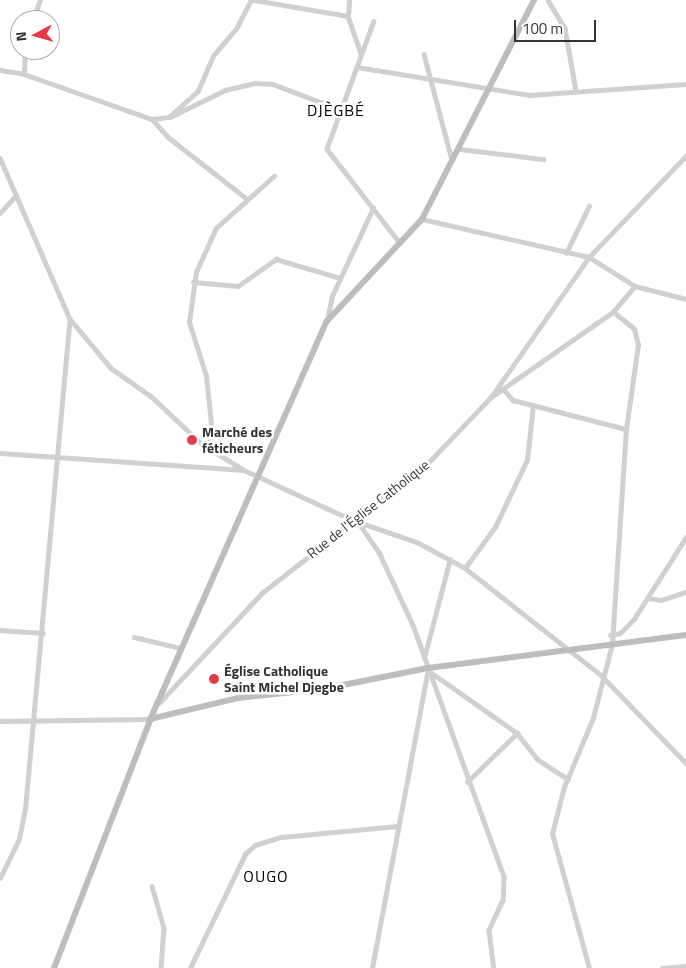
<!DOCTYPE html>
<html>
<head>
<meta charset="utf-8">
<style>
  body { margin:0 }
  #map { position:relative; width:686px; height:968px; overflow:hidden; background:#fff; font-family:"Titillium Web",sans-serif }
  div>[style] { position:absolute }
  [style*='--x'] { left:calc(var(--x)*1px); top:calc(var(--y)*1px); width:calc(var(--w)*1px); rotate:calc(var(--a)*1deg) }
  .street>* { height:4.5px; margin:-2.25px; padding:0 2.25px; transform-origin:2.25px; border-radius:2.25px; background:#d0d0d0 }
  .secondary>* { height:6px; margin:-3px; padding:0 3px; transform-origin:3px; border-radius:3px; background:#bdbdbd }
  .dots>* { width:14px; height:14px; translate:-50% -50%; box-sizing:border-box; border:2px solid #fff; border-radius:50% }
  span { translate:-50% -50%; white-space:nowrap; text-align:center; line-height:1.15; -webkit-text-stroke:5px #fff; paint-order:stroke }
  .poi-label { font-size:14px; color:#333; font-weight:700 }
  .left { translate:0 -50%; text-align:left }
  .street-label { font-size:14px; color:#333 }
  .quarter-label { font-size:16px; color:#000; letter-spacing:1px }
  .north { position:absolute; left:10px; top:10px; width:50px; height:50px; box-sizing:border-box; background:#fff; border:1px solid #adadad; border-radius:50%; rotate:264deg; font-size:14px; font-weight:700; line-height:20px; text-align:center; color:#333 }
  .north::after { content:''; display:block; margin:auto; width:18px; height:22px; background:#e63946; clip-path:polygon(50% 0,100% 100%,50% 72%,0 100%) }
  .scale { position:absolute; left:514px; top:20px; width:82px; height:22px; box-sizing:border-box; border:2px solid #333; border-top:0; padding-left:6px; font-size:15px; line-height:18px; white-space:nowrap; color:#333; -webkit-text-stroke:4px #fff; paint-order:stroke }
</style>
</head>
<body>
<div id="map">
  <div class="street">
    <i style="--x:254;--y:0;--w:95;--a:9.7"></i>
    <i style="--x:348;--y:16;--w:39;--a:71"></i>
    <i style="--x:548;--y:0;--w:33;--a:59"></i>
    <i style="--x:565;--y:28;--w:64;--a:80.1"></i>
    <i style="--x:348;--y:16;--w:16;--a:-86"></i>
    <i style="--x:33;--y:20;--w:21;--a:-71"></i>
    <i style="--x:374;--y:21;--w:136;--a:110.2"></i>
    <i style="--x:327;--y:149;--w:119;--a:52.2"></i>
    <i style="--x:424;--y:54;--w:110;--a:75.2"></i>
    <i style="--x:357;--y:67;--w:174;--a:9.2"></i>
    <i style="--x:529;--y:95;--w:157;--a:-4"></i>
    <i style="--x:0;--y:70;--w:24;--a:9"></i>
    <i style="--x:24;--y:74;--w:136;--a:19.4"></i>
    <i style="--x:152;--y:119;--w:17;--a:-7"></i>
    <i style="--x:169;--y:117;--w:39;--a:-42"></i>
    <i style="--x:198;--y:91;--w:38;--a:-67"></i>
    <i style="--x:213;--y:56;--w:35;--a:-50"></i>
    <i style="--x:236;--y:29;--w:33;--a:-63"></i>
    <i style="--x:24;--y:74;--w:24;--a:-88"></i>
    <i style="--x:170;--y:117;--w:61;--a:-26.1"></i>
    <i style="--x:225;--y:90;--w:32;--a:-13"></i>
    <i style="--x:256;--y:83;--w:17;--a:3"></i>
    <i style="--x:273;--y:84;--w:73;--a:20.9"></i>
    <i style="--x:152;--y:119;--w:24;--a:48"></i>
    <i style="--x:168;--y:137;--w:99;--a:38"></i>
    <i style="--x:460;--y:149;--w:84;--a:6.9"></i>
    <i style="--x:0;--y:158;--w:176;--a:66.5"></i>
    <i style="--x:70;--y:319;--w:64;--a:50.1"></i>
    <i style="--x:111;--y:368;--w:50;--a:35.3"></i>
    <i style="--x:152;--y:397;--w:70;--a:43.3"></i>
    <i style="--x:203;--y:445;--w:48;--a:31.4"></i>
    <i style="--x:244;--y:470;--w:119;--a:24.8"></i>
    <i style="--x:352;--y:520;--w:69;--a:18.7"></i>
    <i style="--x:417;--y:542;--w:55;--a:28.4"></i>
    <i style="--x:465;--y:568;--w:174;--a:38.2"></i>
    <i style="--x:602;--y:676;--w:121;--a:46"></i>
    <i style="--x:0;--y:213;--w:24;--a:-48"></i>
    <i style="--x:422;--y:219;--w:171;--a:12.8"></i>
    <i style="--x:589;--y:257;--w:54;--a:32.2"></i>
    <i style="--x:635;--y:286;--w:53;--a:14.3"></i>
    <i style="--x:566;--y:253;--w:52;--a:-63.9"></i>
    <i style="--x:193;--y:282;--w:45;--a:5.1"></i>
    <i style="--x:238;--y:286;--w:47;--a:-35.4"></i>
    <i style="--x:276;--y:259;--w:67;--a:16.5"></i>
    <i style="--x:327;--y:321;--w:25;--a:-79"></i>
    <i style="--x:332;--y:296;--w:97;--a:-65"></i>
    <i style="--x:505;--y:391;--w:12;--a:48"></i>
    <i style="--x:513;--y:400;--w:117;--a:14.4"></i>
    <i style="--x:491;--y:397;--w:171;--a:-55"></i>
    <i style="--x:589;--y:257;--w:140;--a:-46.2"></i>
    <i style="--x:208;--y:448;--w:16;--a:-75"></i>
    <i style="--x:212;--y:433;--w:57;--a:-96"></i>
    <i style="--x:206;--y:376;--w:57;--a:-107.5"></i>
    <i style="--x:189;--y:322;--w:50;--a:-82"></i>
    <i style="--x:196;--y:272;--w:48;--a:-65.6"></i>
    <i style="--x:216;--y:228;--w:78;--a:-41.9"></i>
    <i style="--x:0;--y:453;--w:244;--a:4"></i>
    <i style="--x:358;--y:522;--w:37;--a:55"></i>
    <i style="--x:379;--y:552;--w:81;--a:65"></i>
    <i style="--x:413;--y:625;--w:268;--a:70.1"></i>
    <i style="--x:504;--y:877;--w:23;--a:92"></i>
    <i style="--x:503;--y:900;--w:33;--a:115"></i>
    <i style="--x:489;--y:930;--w:38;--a:83"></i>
    <i style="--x:465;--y:568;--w:51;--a:-53.8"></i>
    <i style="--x:495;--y:527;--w:74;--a:-64.5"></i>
    <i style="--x:527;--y:460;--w:55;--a:-83.8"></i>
    <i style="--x:648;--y:598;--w:13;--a:9"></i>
    <i style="--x:661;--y:600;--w:26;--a:-18"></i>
    <i style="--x:0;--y:630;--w:43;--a:4"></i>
    <i style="--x:610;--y:635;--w:10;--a:-11"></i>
    <i style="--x:620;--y:633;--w:20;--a:-45"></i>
    <i style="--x:634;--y:619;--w:97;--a:-57.6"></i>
    <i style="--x:134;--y:637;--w:48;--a:13.2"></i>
    <i style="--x:424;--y:658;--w:102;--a:-75.3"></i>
    <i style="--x:432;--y:673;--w:104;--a:35.2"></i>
    <i style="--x:517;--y:733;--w:33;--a:52"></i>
    <i style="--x:537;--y:759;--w:37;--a:33"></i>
    <i style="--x:159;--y:703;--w:152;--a:-46.9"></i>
    <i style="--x:263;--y:592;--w:205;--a:-37.9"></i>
    <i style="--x:425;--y:466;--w:95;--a:-46.3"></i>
    <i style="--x:491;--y:397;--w:149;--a:-34.9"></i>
    <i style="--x:613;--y:312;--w:34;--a:-50"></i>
    <i style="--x:0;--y:721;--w:150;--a:-0.8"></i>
    <i style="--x:467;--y:782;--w:70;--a:-44.4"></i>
    <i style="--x:0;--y:878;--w:43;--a:-64"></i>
    <i style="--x:19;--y:839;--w:31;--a:-79"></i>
    <i style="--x:25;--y:809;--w:492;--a:-84.8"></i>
    <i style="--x:152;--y:886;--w:44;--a:74.1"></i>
    <i style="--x:164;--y:928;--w:40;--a:94.3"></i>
    <i style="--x:190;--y:968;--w:127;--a:-64.2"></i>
    <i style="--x:245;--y:854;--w:13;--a:-42"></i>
    <i style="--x:255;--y:845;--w:27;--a:-17"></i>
    <i style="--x:281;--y:837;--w:117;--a:-5.4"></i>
    <i style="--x:372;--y:968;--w:305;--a:-79.4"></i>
    <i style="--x:589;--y:968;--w:139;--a:-105.4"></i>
    <i style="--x:552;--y:834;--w:49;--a:-75.7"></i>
    <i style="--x:564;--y:787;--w:75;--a:-67.2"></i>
    <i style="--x:593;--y:718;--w:76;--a:-75.6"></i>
    <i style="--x:612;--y:644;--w:215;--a:-86.3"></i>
    <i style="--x:626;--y:429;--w:85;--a:-81.9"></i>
    <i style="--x:638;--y:345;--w:16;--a:-104"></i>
    <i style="--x:634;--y:329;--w:27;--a:-141"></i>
    <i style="--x:662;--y:968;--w:24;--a:-5"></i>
  </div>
  <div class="secondary">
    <i style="--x:150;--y:719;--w:90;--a:-13.4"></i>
    <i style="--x:238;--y:698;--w:85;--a:-6"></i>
    <i style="--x:323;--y:689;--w:107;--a:-11.3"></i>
    <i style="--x:428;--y:668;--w:260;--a:-7.3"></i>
    <i style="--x:54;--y:968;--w:274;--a:-68.8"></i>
    <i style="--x:153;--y:713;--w:429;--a:-66.1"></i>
    <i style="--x:327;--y:321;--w:139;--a:-47"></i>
    <i style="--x:422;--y:219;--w:246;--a:-62.9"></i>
  </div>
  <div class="dots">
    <i style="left:192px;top:440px;background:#e63946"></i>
    <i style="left:214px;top:679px;background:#e63946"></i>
  </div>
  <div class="poi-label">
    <span class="left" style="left:202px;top:440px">Marché des<br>féticheurs</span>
    <span class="left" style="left:224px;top:679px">Église Catholique<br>Saint Michel Djegbe</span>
  </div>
  <div class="street-label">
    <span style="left:368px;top:509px;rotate:-38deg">Rue de l'Église Catholique</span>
  </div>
  <div class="quarter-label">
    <span style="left:336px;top:110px">DJÈGBÉ</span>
    <span style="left:266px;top:876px">OUGO</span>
  </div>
  <div class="north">N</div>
  <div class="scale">100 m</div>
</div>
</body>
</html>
